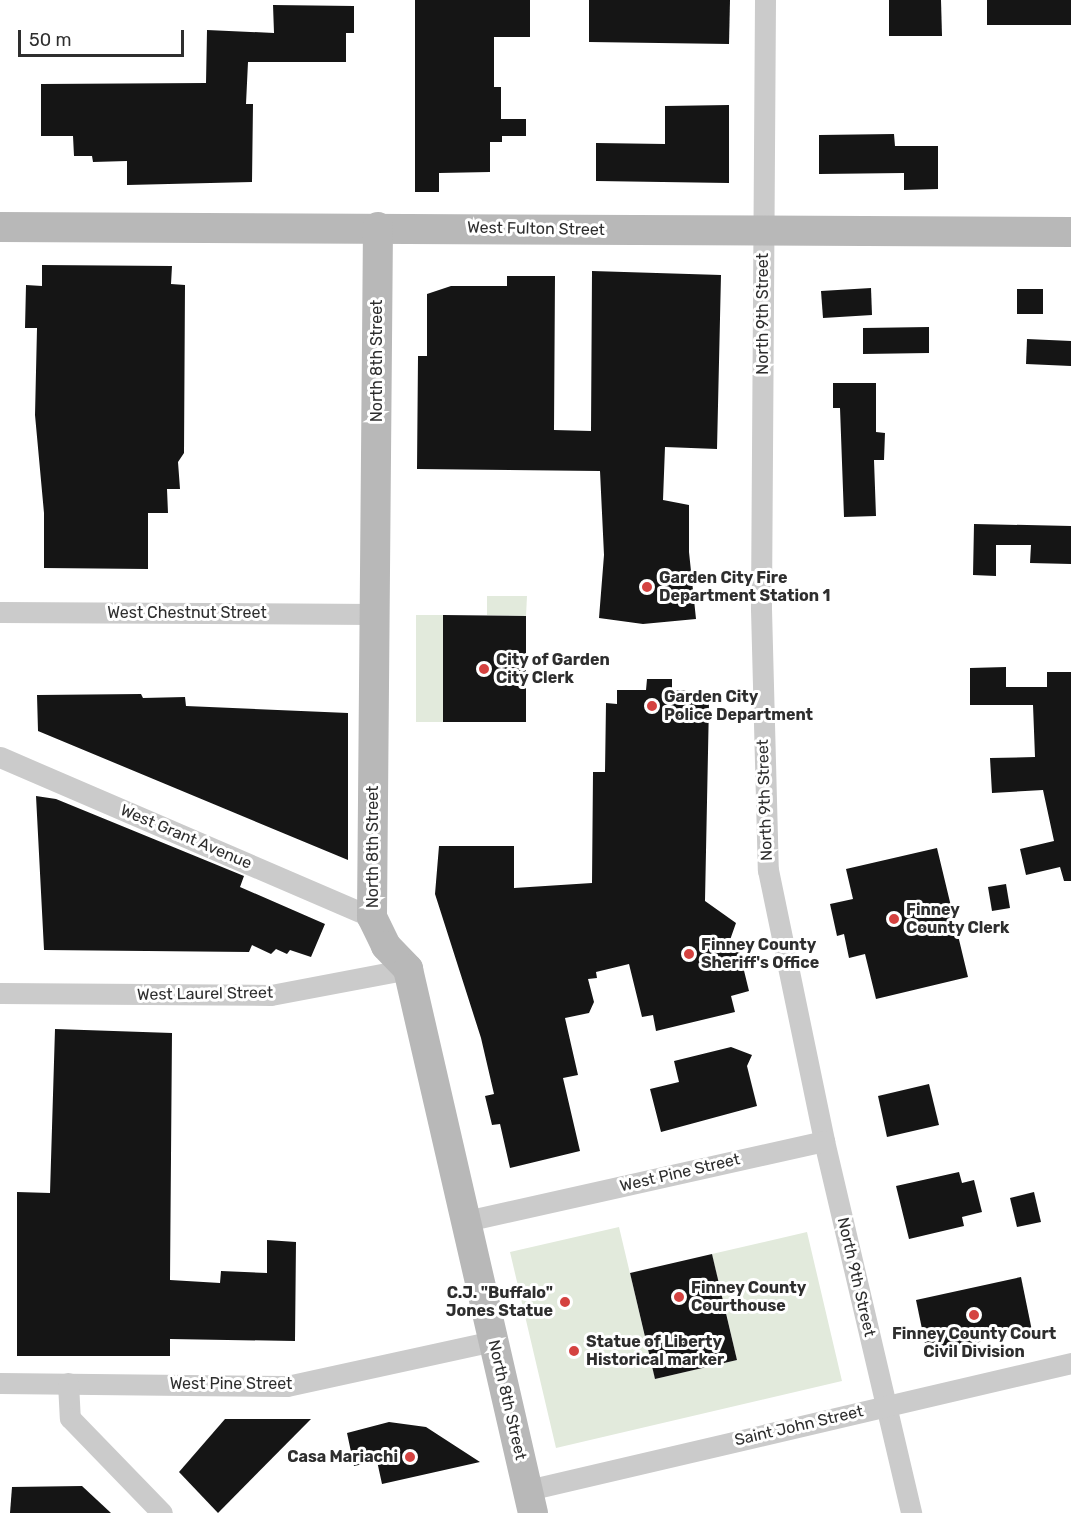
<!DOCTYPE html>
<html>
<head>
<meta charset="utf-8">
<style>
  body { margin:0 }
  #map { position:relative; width:1071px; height:1513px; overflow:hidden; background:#fff; font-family:Rubik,sans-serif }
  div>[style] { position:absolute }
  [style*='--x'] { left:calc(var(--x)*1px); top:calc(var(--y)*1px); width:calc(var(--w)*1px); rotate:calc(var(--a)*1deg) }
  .green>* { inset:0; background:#e2eadc }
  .building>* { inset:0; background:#151515 }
  .street>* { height:21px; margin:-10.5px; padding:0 10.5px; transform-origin:10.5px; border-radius:10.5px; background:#cbcbcb }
  .secondary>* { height:30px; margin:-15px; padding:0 15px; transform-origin:15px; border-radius:15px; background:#b8b8b8 }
  .dots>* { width:16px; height:16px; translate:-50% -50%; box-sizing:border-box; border:3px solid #fff; border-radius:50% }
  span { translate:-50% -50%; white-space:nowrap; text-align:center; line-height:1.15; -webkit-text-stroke:6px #fff; paint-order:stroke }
  .street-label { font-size:16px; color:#2e2e2e }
  .poi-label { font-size:16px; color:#2e2e2e; font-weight:700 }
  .left { translate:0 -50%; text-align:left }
  .right { translate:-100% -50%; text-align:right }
  .scale { position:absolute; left:18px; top:30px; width:166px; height:27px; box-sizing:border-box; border:3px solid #2e2e2e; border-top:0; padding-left:8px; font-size:18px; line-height:21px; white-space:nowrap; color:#2e2e2e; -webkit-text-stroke:4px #fff; paint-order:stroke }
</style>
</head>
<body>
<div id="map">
  <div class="green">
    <i style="clip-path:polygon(487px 596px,527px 596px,526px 616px,487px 615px)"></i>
    <i style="clip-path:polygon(416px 615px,443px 615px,443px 722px,416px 722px)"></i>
    <i style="clip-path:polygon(619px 1227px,655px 1379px,737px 1360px,712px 1254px,807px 1232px,842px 1381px,556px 1448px,510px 1252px)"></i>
  </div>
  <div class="building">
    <i style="clip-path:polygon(415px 0,530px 0,530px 37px,494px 37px,494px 87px,501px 87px,501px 119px,526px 119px,526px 136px,502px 136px,502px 142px,490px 142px,490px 172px,439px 173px,439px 192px,415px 192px)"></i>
    <i style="clip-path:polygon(589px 0,730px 0,729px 44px,589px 42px)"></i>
    <i style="clip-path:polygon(889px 0,941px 0,942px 36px,889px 36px)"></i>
    <i style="clip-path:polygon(987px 0,1071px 0,1071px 25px,987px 25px)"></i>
    <i style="clip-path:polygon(273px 5px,354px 6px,354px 33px,346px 33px,346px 62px,248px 62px,246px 104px,253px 104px,252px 182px,127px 185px,127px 161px,93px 162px,92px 156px,74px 156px,73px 136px,41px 136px,41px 84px,206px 83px,207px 30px,274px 33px)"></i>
    <i style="clip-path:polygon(729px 105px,729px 183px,596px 181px,596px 143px,665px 144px,665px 106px)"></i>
    <i style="clip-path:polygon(894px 134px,895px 146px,938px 146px,938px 189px,904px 190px,904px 173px,819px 174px,819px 135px)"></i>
    <i style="clip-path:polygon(42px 265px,172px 266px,171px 284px,185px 285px,184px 453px,178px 462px,180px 489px,167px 489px,168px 513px,148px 513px,148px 569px,44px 568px,44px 513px,35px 415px,37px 328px,25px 328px,26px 285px,42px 286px)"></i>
    <i style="clip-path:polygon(592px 271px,721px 275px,717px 449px,665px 447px,663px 500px,689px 505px,689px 552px,696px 619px,643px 624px,599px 618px,604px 555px,600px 471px,417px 469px,418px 356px,427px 356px,427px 294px,451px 286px,507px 286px,507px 276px,555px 276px,554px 430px,591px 431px)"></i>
    <i style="clip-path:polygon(871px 288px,872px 315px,823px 318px,821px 291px)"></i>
    <i style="clip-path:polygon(1017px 289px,1043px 289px,1043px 314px,1017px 314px)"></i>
    <i style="clip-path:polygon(929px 327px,929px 353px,863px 354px,863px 328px)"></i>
    <i style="clip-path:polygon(1027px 339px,1071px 341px,1071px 366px,1026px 364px)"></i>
    <i style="clip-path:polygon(833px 383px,876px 383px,876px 432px,885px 433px,884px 460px,874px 460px,876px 516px,844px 517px,840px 408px,833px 408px)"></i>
    <i style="clip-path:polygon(974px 524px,1071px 526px,1071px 564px,1030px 563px,1031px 545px,996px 545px,996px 576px,973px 575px)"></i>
    <i style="clip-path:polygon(443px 615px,526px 616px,526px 722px,443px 722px)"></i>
    <i style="clip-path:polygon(1006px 667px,1006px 687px,1047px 687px,1047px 672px,1071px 672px,1071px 881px,1064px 881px,1060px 867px,1026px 875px,1020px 849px,1054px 841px,1043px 790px,992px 793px,990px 758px,1035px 757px,1033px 705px,970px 705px,970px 668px)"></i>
    <i style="clip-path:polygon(647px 679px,672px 679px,672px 690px,696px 691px,696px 703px,709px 703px,705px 901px,736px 923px,730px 940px,737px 942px,749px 991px,731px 996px,735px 1012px,656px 1031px,653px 1015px,642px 1017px,629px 964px,596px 972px,597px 978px,588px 979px,594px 1002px,589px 1013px,565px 1018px,578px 1075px,563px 1078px,580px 1151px,510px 1168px,500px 1124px,492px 1125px,485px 1096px,494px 1094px,481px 1038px,435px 894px,439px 846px,514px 846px,514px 888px,592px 883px,593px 772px,605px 772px,606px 703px,617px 704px,617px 690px,646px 690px)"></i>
    <i style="clip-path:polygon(141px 694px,143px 698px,185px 697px,186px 706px,348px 713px,348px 860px,38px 731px,37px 695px)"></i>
    <i style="clip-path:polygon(36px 796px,56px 799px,244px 876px,240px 887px,325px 924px,311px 957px,290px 950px,287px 954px,276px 949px,271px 954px,252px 945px,249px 952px,44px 950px)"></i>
    <i style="clip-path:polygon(937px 848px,968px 977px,876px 999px,865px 954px,849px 958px,844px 934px,837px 936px,830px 904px,853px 899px,846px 869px)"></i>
    <i style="clip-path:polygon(1006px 884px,1010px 908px,992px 911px,988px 887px)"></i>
    <i style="clip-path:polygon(55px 1029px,172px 1033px,170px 1280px,220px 1283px,221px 1271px,267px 1273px,267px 1240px,296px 1242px,295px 1341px,170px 1339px,170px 1356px,17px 1356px,17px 1192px,50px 1193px)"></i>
    <i style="clip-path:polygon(731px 1047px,752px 1055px,747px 1066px,757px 1106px,661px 1132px,650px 1089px,679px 1082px,674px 1061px)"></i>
    <i style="clip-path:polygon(929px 1084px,939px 1125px,887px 1137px,878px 1096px)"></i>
    <i style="clip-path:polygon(959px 1172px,962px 1183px,974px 1180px,982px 1212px,962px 1217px,964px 1226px,909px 1239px,896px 1186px)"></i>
    <i style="clip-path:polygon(1034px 1192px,1041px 1222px,1017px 1227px,1010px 1198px)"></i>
    <i style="clip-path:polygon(712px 1254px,737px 1360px,655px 1379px,630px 1273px)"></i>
    <i style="clip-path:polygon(1021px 1277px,1032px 1331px,927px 1353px,916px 1300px)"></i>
    <i style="clip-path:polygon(225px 1419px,311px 1419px,218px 1513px,179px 1472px)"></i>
    <i style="clip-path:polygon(389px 1422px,426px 1427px,480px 1462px,382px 1484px,377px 1461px,354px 1466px,347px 1433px)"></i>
    <i style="clip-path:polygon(82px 1486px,111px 1513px,10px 1513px,12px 1487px)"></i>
  </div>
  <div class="street">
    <i style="--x:765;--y:0;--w:609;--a:90.38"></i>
    <i style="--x:761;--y:609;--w:261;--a:88.5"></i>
    <i style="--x:768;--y:870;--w:277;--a:78.3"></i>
    <i style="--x:824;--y:1141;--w:382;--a:76.8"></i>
    <i style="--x:0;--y:612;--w:375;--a:0.3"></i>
    <i style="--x:0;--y:757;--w:405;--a:23.3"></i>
    <i style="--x:0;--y:993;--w:271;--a:0.4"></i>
    <i style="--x:271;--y:995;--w:139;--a:-10.7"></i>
    <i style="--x:466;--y:1221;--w:367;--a:-12.6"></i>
    <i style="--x:0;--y:1383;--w:287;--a:0.6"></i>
    <i style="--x:287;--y:1386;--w:211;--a:-12.3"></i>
    <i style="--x:68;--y:1383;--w:35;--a:87"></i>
    <i style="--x:70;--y:1418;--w:132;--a:45.9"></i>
    <i style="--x:528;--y:1490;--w:558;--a:-13.16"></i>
  </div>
  <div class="secondary">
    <i style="--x:0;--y:227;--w:1071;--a:0.27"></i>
    <i style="--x:378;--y:227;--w:690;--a:90.5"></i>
    <i style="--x:372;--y:917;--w:32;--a:64"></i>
    <i style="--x:386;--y:946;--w:32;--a:46"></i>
    <i style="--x:408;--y:969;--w:558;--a:77.06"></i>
  </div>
  <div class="dots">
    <i style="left:647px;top:587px;background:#d44240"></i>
    <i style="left:484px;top:669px;background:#d44240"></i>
    <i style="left:652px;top:706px;background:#d44240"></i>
    <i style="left:894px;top:919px;background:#d44240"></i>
    <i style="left:689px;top:954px;background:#d44240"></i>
    <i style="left:679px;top:1297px;background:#d44240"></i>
    <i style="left:565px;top:1302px;background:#d44240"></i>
    <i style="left:974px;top:1315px;background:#d44240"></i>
    <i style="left:574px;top:1351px;background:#d44240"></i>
    <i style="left:410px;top:1457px;background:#d44240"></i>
  </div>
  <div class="street-label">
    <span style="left:536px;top:229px;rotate:1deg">West Fulton Street</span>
    <span style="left:763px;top:314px;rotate:-90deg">North 9th Street</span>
    <span style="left:377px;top:361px;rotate:-90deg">North 8th Street</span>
    <span style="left:187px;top:613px">West Chestnut Street</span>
    <span style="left:765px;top:800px;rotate:-92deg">North 9th Street</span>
    <span style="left:186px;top:837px;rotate:23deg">West Grant Avenue</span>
    <span style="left:373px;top:847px;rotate:-90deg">North 8th Street</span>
    <span style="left:205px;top:994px;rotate:-1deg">West Laurel Street</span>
    <span style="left:680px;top:1173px;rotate:-13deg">West Pine Street</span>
    <span style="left:856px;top:1277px;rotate:77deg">North 9th Street</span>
    <span style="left:231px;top:1384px">West Pine Street</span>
    <span style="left:507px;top:1400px;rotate:77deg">North 8th Street</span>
    <span style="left:799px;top:1426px;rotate:-13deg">Saint John Street</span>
  </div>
  <div class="poi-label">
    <span class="left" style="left:659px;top:587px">Garden City Fire<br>Department Station 1</span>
    <span class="left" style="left:496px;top:669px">City of Garden<br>City Clerk</span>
    <span class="left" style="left:664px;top:706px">Garden City<br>Police Department</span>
    <span class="left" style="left:906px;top:919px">Finney<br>County Clerk</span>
    <span class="left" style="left:701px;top:954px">Finney County<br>Sheriff's Office</span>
    <span class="left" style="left:691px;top:1297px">Finney County<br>Courthouse</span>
    <span class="right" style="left:553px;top:1302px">C.J. "Buffalo"<br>Jones Statue</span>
    <span style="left:974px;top:1343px">Finney County Court<br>Civil Division</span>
    <span class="left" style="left:586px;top:1351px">Statue of Liberty<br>Historical marker</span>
    <span class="right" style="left:398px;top:1457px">Casa Mariachi</span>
  </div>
  <div class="scale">50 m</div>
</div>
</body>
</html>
